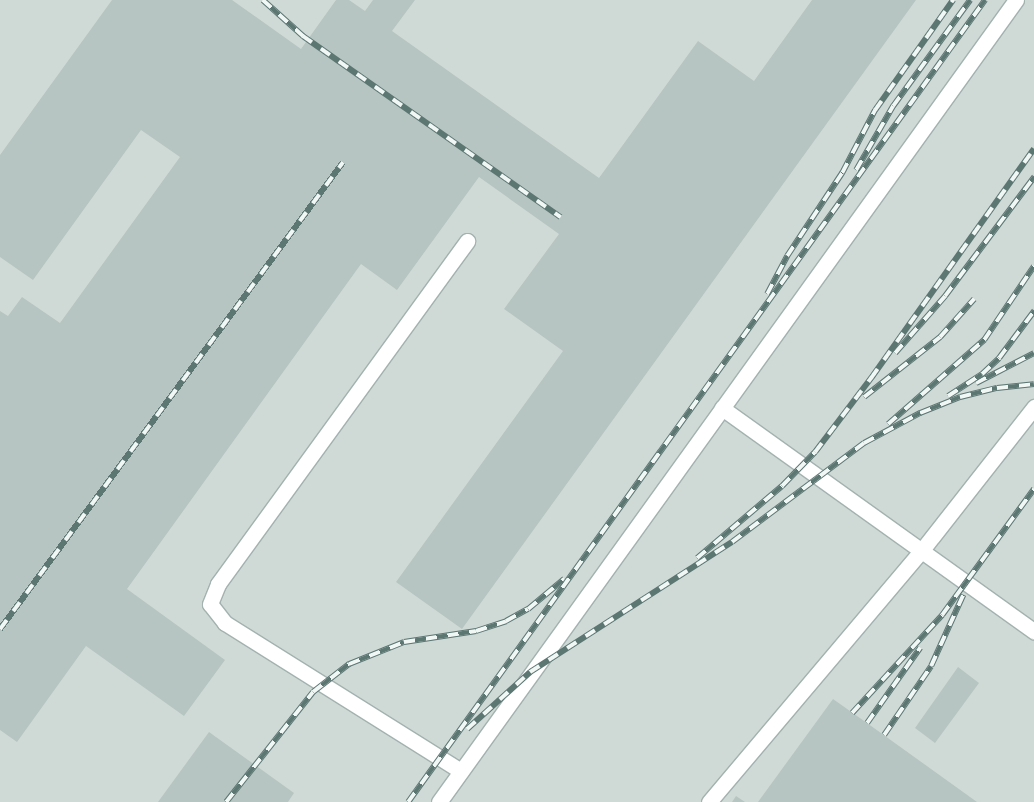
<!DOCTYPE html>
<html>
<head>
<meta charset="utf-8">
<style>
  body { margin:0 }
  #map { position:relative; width:1034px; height:802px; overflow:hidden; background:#e0ebe7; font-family:"Titillium Web",sans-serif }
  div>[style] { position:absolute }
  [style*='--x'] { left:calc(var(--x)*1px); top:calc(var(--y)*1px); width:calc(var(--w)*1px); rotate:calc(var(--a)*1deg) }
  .built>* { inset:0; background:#cfdad6 }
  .building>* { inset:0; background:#b6c5c1 }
  .roads { filter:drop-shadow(1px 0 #a3b2af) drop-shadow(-1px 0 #a3b2af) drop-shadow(0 1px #a3b2af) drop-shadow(0 -1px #a3b2af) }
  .minor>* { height:15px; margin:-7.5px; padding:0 7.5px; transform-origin:7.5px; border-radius:7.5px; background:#fff }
  .rail>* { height:5.5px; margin-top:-2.75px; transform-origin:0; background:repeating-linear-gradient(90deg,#f1f7f5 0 11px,#5c7672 0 22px); box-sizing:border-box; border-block:1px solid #5c7672 }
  span { translate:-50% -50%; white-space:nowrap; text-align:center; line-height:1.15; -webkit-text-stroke:4px #f1f7f5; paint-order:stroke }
</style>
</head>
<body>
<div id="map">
  <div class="built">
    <i style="clip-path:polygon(0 0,1034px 0,1034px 802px,0 802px)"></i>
  </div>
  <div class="building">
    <i style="clip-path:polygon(112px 0,232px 0,301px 49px,336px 0,349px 0,365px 11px,373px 0,415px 0,392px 31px,599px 178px,698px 41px,754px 81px,812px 0,916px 0,462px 629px,396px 582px,563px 351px,504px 309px,559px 234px,479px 177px,397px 290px,361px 264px,127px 589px,225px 660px,184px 716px,86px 646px,17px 742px,0 730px,0 311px,8px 316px,22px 297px,60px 323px,180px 157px,141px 130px,33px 280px,0 257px,0 155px)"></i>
    <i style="clip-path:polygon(958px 667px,979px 683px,935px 743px,915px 728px)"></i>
    <i style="clip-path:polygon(833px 699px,867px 723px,977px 802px,758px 802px)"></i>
    <i style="clip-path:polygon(209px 732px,294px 793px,288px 802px,158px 802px)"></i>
    <i style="clip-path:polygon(736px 796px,745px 802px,732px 802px)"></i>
  </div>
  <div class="roads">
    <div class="minor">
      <i style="--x:722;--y:408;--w:384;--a:35.6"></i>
      <i style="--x:461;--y:771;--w:279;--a:-147.9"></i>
      <i style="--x:225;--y:623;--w:24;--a:-128"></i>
      <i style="--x:210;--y:604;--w:22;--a:-68"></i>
      <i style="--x:218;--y:584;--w:424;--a:-54"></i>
      <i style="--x:439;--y:802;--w:988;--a:-54.27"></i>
      <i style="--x:709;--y:802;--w:330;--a:-49.8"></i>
      <i style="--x:922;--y:550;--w:182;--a:-51.9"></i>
    </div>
  </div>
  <div class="rail">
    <i style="--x:263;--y:0;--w:54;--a:42"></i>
    <i style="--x:303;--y:36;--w:315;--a:35.1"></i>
    <i style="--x:856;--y:170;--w:74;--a:-60"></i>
    <i style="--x:893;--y:106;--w:131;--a:-54"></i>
    <i style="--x:767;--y:294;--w:43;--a:-62.2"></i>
    <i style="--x:787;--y:256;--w:100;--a:-56.5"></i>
    <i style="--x:842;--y:173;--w:71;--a:-62.4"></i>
    <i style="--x:875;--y:110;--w:135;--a:-54.7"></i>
    <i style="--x:895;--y:353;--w:76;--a:-48.7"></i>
    <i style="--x:945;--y:296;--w:149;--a:-53.2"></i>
    <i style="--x:976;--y:383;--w:65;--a:-27.3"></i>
    <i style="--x:948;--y:396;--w:40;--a:-32.9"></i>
    <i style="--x:982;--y:374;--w:23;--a:-43"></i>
    <i style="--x:999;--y:358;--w:59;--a:-53.3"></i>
    <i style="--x:864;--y:397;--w:97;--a:-38.3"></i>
    <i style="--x:940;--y:337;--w:51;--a:-48.2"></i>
    <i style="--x:888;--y:424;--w:128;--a:-41.2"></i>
    <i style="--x:984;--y:340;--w:89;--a:-56"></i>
    <i style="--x:697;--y:558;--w:111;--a:-40.3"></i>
    <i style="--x:782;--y:486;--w:47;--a:-45.9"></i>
    <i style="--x:815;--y:452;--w:93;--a:-52.9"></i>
    <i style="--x:871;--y:378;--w:281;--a:-54.6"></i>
    <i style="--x:0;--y:629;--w:579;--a:-53.7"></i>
    <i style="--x:852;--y:713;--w:133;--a:-47.4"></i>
    <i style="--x:942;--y:615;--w:156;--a:-53.9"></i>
    <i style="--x:867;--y:723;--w:92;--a:-54.8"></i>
    <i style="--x:467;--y:729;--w:85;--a:-42.1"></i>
    <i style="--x:530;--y:672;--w:240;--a:-32.8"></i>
    <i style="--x:732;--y:542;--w:165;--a:-36.9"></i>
    <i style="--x:864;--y:443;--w:64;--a:-28.2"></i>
    <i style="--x:920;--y:413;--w:43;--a:-21.8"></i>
    <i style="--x:960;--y:397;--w:38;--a:-14"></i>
    <i style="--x:997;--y:388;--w:37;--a:-6"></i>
    <i style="--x:884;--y:735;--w:83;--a:-55.7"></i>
    <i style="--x:931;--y:666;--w:78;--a:-65.7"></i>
    <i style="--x:226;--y:802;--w:140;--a:-51.7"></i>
    <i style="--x:313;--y:692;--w:46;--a:-37.9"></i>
    <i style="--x:349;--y:664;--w:59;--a:-21.8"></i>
    <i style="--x:404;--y:642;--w:73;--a:-8.7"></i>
    <i style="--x:476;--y:631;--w:32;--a:-18"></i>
    <i style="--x:506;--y:621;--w:25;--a:-29"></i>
    <i style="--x:528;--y:609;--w:47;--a:-39.8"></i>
    <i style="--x:408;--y:802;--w:988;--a:-54.27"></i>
  </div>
</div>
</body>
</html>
